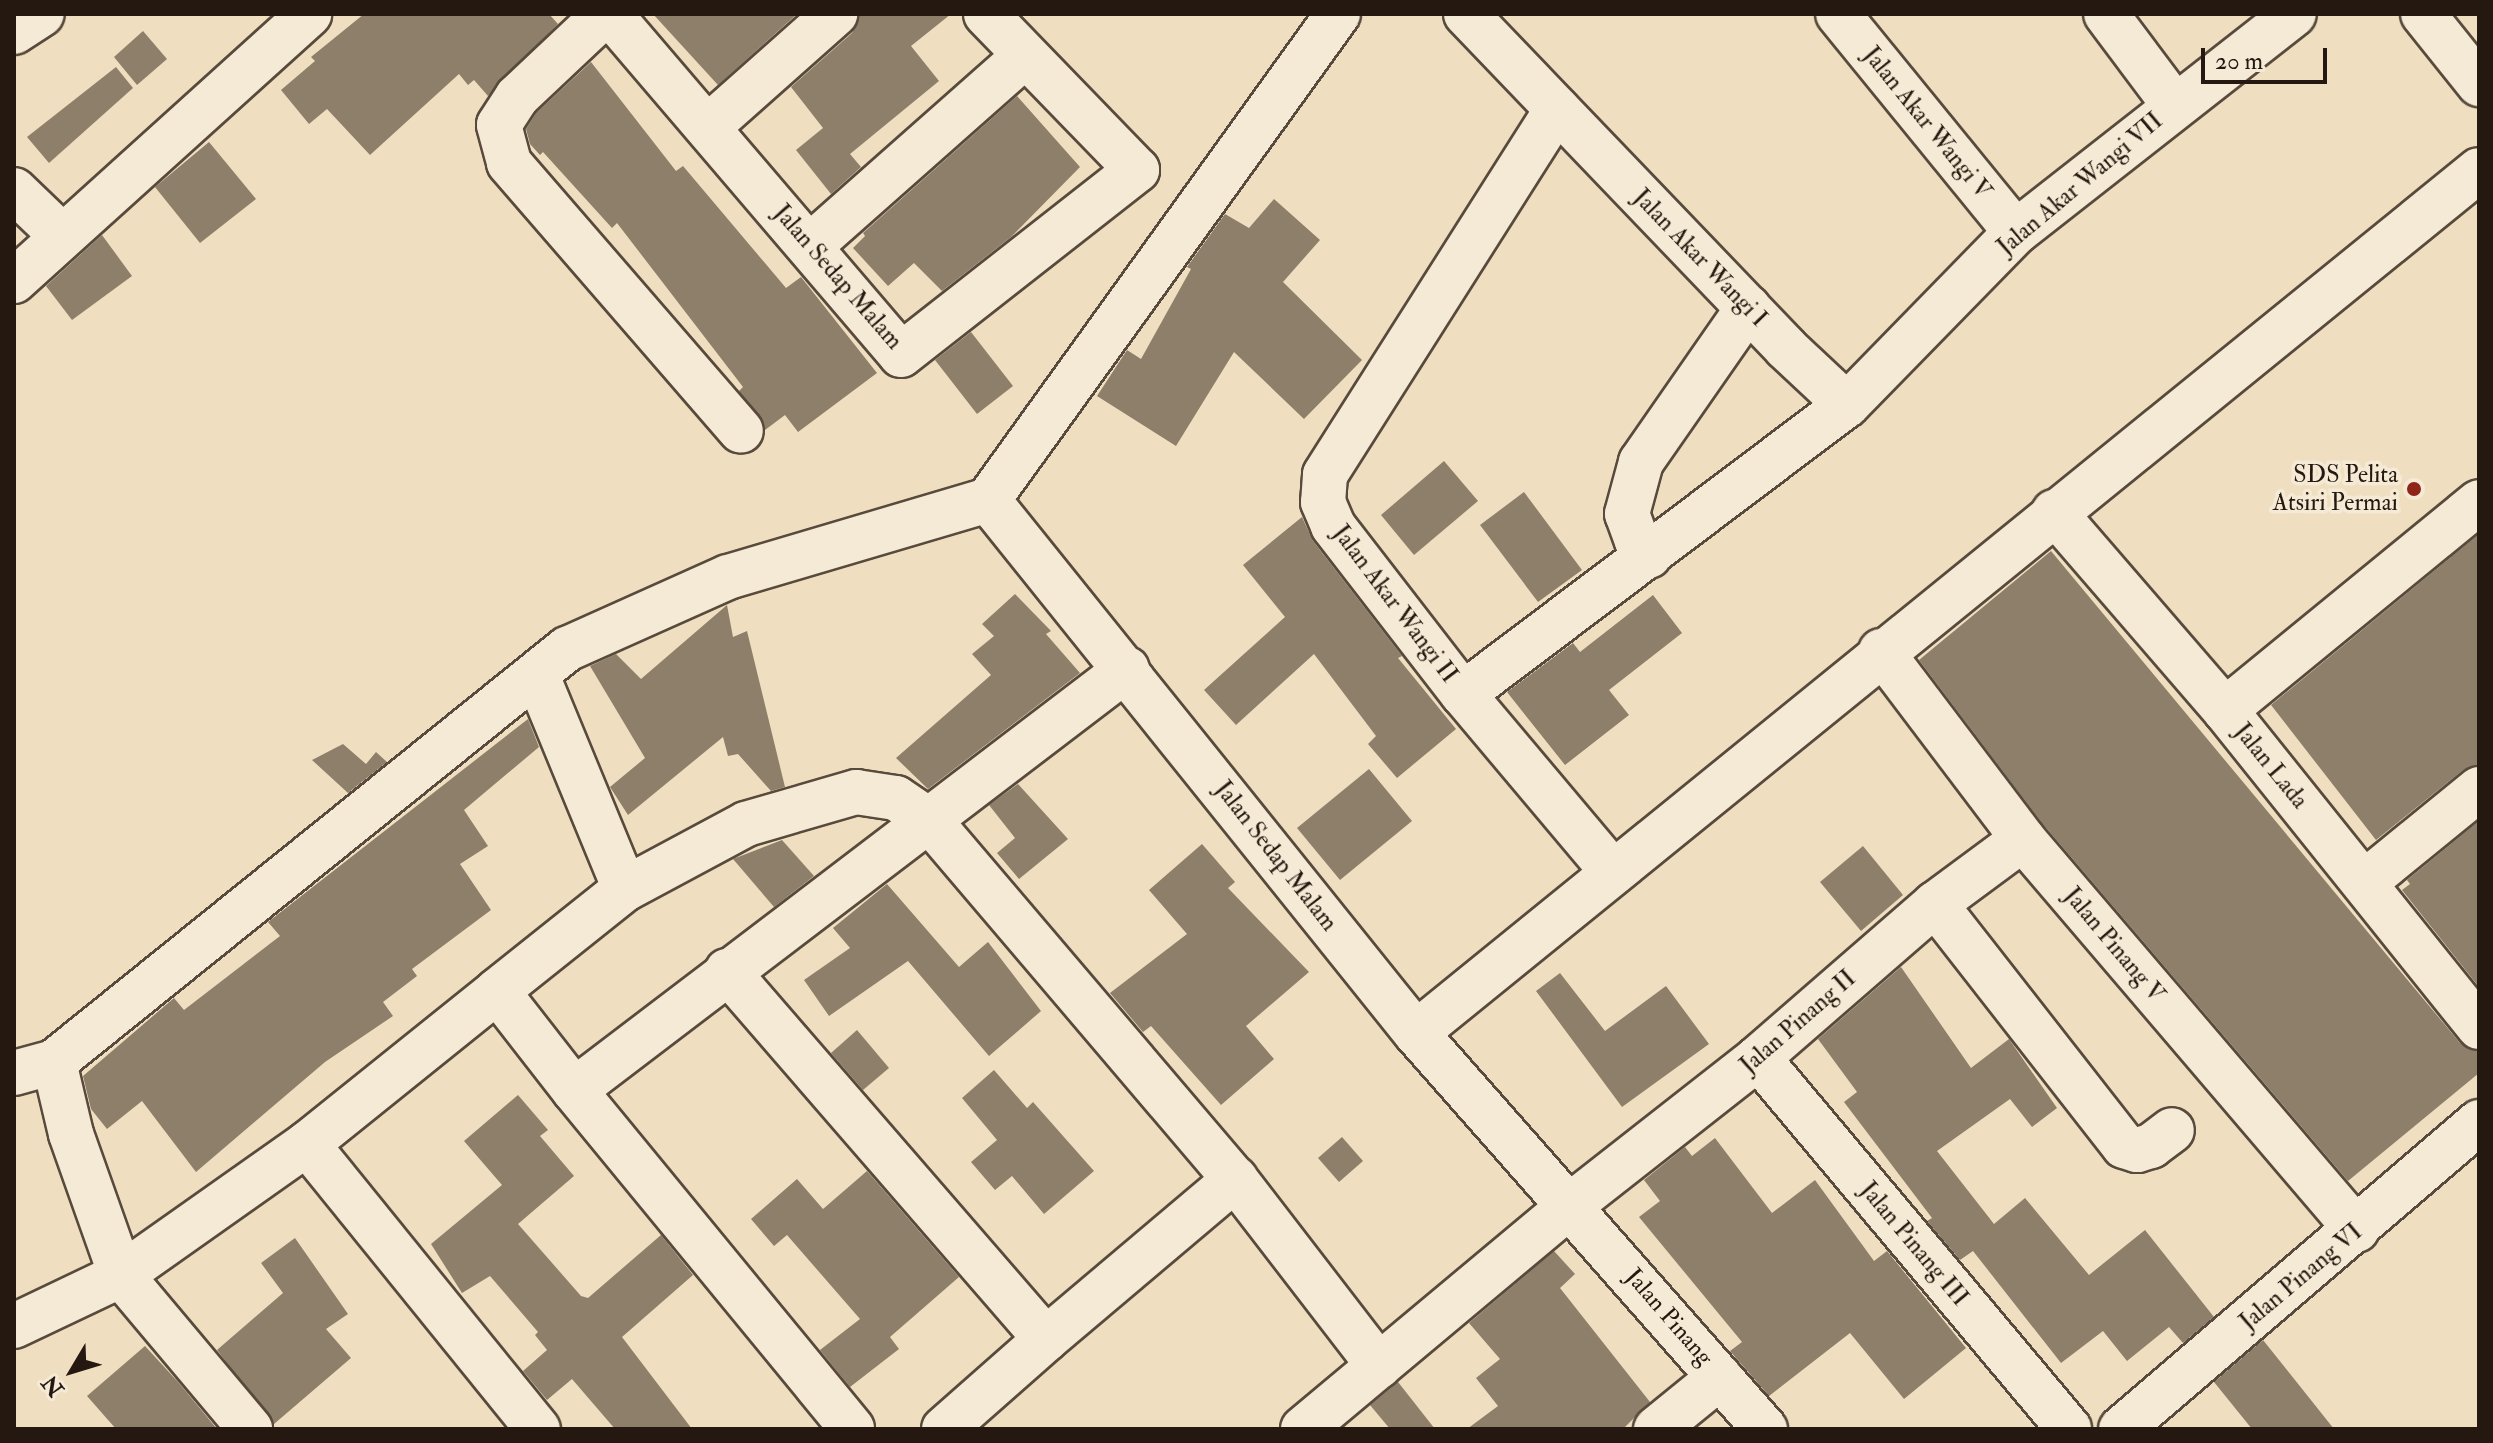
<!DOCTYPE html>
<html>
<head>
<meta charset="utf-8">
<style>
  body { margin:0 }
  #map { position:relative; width:2493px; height:1443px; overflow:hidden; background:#efdebf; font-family:"IM FELL Double Pica",serif }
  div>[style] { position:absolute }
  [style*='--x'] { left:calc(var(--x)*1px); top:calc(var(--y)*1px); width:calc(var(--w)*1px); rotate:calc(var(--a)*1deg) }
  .building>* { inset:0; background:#8e7f6b }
  .roads { filter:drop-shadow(2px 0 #584a3c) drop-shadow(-2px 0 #584a3c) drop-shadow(0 2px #584a3c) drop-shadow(0 -2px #584a3c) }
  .minor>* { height:44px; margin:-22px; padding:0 22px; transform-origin:22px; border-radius:22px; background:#f5ead5 }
  .dots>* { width:22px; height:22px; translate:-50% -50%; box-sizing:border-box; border:4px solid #f5ead5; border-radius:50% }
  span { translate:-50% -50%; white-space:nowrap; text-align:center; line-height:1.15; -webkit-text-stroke:7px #f5ead5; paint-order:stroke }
  .street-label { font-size:24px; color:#251810 }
  .poi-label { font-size:24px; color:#251810 }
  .right { translate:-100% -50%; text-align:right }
  .frame { position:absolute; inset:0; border:16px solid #251810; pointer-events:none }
  .north { position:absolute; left:32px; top:1331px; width:80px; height:80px; -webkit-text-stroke:6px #f5ead5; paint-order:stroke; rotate:232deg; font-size:22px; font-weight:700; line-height:32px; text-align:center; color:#251810 }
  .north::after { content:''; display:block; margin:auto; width:28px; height:36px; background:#251810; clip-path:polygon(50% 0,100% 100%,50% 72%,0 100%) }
  .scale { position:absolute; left:2201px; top:48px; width:126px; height:36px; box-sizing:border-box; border:4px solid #251810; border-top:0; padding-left:10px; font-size:24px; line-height:28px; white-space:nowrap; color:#251810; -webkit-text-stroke:6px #f5ead5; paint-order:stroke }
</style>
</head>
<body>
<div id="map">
  <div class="building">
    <i style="clip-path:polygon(364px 14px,549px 14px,558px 24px,488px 96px,474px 80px,468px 85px,459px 74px,370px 155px,327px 109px,309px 124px,281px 90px,315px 61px,311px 57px)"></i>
    <i style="clip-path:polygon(653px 14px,797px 14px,718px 85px)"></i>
    <i style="clip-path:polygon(859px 14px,951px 14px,911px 46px,939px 81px,850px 154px,861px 167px,831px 194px,796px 150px,823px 128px,791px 87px,852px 33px)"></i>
    <i style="clip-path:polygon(143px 31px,167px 59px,137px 85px,114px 57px)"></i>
    <i style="clip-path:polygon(591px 62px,676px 171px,683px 166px,786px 288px,801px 277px,877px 373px,798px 432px,785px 415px,765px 430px,739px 391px,743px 387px,617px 223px,612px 228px,543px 152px,540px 155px,530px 144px,526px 129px,536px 113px)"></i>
    <i style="clip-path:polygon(116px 67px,133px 88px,49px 163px,27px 137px)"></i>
    <i style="clip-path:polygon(1017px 96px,1080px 167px,1011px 237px,942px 291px,914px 263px,888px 286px,853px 248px,865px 236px,863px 233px)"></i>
    <i style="clip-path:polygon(209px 142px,256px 199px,200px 243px,155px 187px)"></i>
    <i style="clip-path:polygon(1274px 199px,1320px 240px,1283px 282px,1362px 360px,1304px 419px,1234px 352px,1176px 446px,1097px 396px,1127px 350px,1141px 359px,1191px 269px,1187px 267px,1225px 214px,1249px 228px)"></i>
    <i style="clip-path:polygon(102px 235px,132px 276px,72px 320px,46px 286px)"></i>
    <i style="clip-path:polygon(971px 332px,1013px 386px,977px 414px,935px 360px)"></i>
    <i style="clip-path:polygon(1444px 461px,1478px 501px,1414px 555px,1381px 515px)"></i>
    <i style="clip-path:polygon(1524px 492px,1582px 570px,1538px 602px,1480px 525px)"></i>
    <i style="clip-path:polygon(1302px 517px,1313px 541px,1402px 656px,1398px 658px,1456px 729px,1397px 778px,1368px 744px,1376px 736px,1314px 654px,1236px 725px,1204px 690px,1285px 617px,1243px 565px)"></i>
    <i style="clip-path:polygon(2479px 534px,2479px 765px,2463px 770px,2376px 840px,2271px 705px)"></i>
    <i style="clip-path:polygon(2051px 551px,2460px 1043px,2479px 1051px,2479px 1073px,2348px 1181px,2042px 823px,1919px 660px)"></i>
    <i style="clip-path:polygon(1015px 594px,1051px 631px,1046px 634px,1080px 673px,928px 789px,896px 758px,991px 675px,972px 654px,994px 636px,982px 624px)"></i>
    <i style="clip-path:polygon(1653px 595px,1682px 633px,1609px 690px,1629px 715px,1565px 765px,1507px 692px,1573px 643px,1580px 652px)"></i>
    <i style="clip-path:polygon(727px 605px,733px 637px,747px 631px,785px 787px,771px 791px,738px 754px,728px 756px,723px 737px,628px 815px,610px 787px,645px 758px,590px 666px,616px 654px,641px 679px)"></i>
    <i style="clip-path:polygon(528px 719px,539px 747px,464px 810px,488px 846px,460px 864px,491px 910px,412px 969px,417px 976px,383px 1002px,393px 1016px,325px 1062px,196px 1172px,142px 1101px,107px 1129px,91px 1109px,83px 1076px,174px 998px,184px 1010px,280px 936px,268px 922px)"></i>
    <i style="clip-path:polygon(343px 744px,366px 764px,376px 752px,387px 762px,348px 793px,312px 760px)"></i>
    <i style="clip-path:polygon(1369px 769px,1412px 821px,1340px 880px,1297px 828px)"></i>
    <i style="clip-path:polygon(1018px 784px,1068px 839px,1019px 879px,997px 853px,1015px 838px,989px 805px)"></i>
    <i style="clip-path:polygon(2479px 821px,2479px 987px,2402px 890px,2410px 884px,2407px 880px)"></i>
    <i style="clip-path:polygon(782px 840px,814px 876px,774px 907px,733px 859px)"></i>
    <i style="clip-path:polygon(1202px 844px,1235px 882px,1228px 888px,1309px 972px,1246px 1026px,1274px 1059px,1221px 1105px,1151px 1026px,1143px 1032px,1110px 993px,1187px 934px,1149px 890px)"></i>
    <i style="clip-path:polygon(1863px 846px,1903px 895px,1861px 931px,1820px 882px)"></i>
    <i style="clip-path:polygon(887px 884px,959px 967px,988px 942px,1041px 1011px,989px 1056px,908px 961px,829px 1016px,804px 980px,850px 948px,833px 928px)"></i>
    <i style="clip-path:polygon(1901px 967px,1971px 1068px,2009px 1039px,2057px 1108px,2032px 1127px,2010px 1099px,1937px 1151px,1994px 1224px,2025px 1198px,2089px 1275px,2145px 1230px,2214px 1317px,2183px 1343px,2169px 1327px,2127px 1361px,2103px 1331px,2061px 1363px,1973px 1251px,1960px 1260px,1927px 1221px,1932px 1218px,1844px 1102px,1857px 1092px,1818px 1039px)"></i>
    <i style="clip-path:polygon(1560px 973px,1605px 1031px,1666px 986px,1709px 1044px,1622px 1107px,1536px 991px)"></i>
    <i style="clip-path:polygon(857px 1030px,889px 1068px,863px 1090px,831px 1053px)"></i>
    <i style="clip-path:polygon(994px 1070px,1027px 1108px,1033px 1102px,1094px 1171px,1044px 1214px,1012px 1176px,995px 1190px,971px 1162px,997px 1140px,962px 1098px)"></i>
    <i style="clip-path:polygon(518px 1095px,548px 1130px,540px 1136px,574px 1176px,518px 1224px,581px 1296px,588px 1298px,661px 1235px,693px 1275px,622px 1337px,692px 1429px,615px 1429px,572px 1379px,547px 1400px,523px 1371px,547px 1350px,535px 1335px,538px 1332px,490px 1276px,462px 1293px,431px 1244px,502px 1185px,464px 1141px)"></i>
    <i style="clip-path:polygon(1342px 1137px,1363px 1161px,1339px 1182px,1318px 1158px)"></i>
    <i style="clip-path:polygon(1715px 1138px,1772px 1213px,1815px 1180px,1874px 1261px,1887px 1251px,1966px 1348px,1904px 1399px,1850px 1333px,1769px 1396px,1730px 1351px,1742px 1342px,1639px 1217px,1660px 1201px,1644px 1180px,1685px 1147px,1692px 1156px)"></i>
    <i style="clip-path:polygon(867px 1171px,959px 1277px,890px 1337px,899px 1349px,850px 1387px,820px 1350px,860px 1319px,787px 1235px,774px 1246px,751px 1219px,797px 1179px,823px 1209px)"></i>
    <i style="clip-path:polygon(295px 1238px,348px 1314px,326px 1329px,351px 1358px,274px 1424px,217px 1350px,283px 1293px,261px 1263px)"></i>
    <i style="clip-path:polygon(1554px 1251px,1575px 1274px,1560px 1288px,1650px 1402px,1623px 1429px,1467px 1429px,1498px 1406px,1476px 1378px,1500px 1359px,1469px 1323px)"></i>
    <i style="clip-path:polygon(2263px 1340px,2334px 1429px,2252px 1429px,2214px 1382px)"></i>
    <i style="clip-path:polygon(145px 1346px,179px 1383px,217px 1429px,116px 1429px,87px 1396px)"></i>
    <i style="clip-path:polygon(1398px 1382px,1435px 1429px,1390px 1429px,1370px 1405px)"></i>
  </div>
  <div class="roads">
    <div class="minor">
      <i style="--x:605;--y:14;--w:121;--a:136.7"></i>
      <i style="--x:517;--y:97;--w:33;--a:123"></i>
      <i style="--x:499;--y:125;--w:39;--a:75"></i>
      <i style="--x:509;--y:163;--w:354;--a:49.1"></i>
      <i style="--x:610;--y:14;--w:448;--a:49.5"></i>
      <i style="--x:901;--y:355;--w:300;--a:-38.1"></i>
      <i style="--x:1137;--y:170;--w:217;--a:-134.1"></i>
      <i style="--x:1466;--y:14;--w:463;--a:46.2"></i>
      <i style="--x:1786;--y:348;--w:83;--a:43.1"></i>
      <i style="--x:1838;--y:14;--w:281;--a:50.8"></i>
      <i style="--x:2106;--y:14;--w:114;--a:53.2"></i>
      <i style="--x:2423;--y:14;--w:90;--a:51.3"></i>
      <i style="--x:14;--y:32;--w:33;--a:-33"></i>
      <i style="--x:1557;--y:109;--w:433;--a:122.4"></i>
      <i style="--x:1325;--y:475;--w:27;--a:94"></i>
      <i style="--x:1323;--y:502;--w:26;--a:67"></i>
      <i style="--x:1333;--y:526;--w:212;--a:52.3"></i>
      <i style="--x:1463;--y:694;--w:233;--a:49.9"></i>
      <i style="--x:709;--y:126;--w:169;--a:-41.6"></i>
      <i style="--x:14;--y:190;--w:66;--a:43.8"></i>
      <i style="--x:810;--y:246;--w:287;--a:-41.5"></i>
      <i style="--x:14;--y:281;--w:398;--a:-42.1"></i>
      <i style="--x:988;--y:500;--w:684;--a:51.24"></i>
      <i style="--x:1416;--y:1033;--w:528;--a:48.61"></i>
      <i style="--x:2054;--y:512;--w:262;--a:49.2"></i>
      <i style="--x:2225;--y:710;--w:406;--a:51.3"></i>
      <i style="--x:1649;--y:556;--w:19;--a:-129"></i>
      <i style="--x:1637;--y:541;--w:29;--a:-110"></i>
      <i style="--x:1627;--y:514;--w:54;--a:-74.9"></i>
      <i style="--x:1641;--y:462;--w:188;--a:-55.2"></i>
      <i style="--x:1881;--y:651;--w:236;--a:52.9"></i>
      <i style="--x:2023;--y:839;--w:514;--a:49.5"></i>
      <i style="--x:1127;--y:669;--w:249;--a:142.7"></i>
      <i style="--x:929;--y:820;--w:472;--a:49.6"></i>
      <i style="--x:1235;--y:1179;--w:236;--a:52.4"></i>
      <i style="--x:1463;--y:694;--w:481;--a:-37"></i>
      <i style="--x:1847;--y:405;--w:242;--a:-45.7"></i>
      <i style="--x:2016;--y:232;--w:353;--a:-38.1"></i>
      <i style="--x:2225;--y:710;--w:328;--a:-39.3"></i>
      <i style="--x:2365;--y:882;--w:147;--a:-39.2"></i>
      <i style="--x:625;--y:889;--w:137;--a:-28.2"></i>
      <i style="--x:746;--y:824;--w:115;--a:-16.2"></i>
      <i style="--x:856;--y:792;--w:40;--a:8.5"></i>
      <i style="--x:896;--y:798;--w:40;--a:34"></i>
      <i style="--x:929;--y:820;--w:446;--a:142.7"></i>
      <i style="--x:574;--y:1090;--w:438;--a:50.6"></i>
      <i style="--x:1935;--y:904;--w:307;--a:52"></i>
      <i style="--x:2124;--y:1146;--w:14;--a:17"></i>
      <i style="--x:2137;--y:1150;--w:15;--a:-16"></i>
      <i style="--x:2151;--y:1146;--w:26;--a:-37"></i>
      <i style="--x:727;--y:971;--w:487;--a:49.1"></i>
      <i style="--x:1046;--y:1339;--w:136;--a:138.6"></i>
      <i style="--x:497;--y:991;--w:164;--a:-38.6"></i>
      <i style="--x:625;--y:889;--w:230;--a:-112.4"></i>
      <i style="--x:1416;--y:1033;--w:1369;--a:-39.07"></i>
      <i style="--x:1758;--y:1058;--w:484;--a:50"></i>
      <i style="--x:54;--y:1062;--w:74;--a:76.7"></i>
      <i style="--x:71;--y:1134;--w:150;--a:70.5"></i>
      <i style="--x:121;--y:1275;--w:201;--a:50"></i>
      <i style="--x:14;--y:1073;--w:41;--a:-15.4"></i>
      <i style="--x:54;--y:1062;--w:659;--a:-38.84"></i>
      <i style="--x:567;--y:649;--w:176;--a:-24.1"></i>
      <i style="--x:728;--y:577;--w:271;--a:-16.5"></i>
      <i style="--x:988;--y:500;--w:599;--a:-54.24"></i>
      <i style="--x:307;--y:1144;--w:367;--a:51"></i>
      <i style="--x:14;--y:1326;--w:119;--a:-25.5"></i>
      <i style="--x:121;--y:1275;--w:228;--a:-35.2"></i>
      <i style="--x:307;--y:1144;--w:244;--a:-38.8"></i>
      <i style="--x:497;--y:991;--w:125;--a:52.1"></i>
      <i style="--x:1046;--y:1339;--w:248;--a:-40.2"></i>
      <i style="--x:1303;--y:1429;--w:351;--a:-39.9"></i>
      <i style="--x:1572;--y:1204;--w:236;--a:-38.1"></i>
      <i style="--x:1758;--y:1058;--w:235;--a:-41"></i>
      <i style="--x:1935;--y:904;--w:109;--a:-36.5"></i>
      <i style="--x:1656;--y:1429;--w:82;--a:-39.1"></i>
      <i style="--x:2121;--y:1429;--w:472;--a:-40.6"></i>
    </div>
  </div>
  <div class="dots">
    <i style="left:2414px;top:489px;background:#8f2418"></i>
  </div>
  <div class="street-label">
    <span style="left:1927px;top:123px;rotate:51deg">Jalan Akar Wangi V</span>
    <span style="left:2080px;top:184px;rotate:-40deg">Jalan Akar Wangi VII</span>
    <span style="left:1700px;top:258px;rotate:46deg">Jalan Akar Wangi I</span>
    <span style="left:838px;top:277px;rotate:49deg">Jalan Sedap Malam</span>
    <span style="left:1395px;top:604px;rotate:53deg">Jalan Akar Wangi II</span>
    <span style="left:2271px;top:766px;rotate:51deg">Jalan Lada</span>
    <span style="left:1276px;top:856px;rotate:52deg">Jalan Sedap Malam</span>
    <span style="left:2114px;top:945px;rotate:50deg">Jalan Pinang V</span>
    <span style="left:1798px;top:1022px;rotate:-41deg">Jalan Pinang II</span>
    <span style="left:1914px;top:1244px;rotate:50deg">Jalan Pinang III</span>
    <span style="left:2301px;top:1277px;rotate:-40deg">Jalan Pinang VI</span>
    <span style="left:1669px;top:1317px;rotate:49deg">Jalan Pinang</span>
  </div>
  <div class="poi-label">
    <span class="right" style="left:2398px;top:489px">SDS Pelita<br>Atsiri Permai</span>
  </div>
  <div class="frame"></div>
  <div class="north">N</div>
  <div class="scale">20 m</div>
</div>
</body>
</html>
